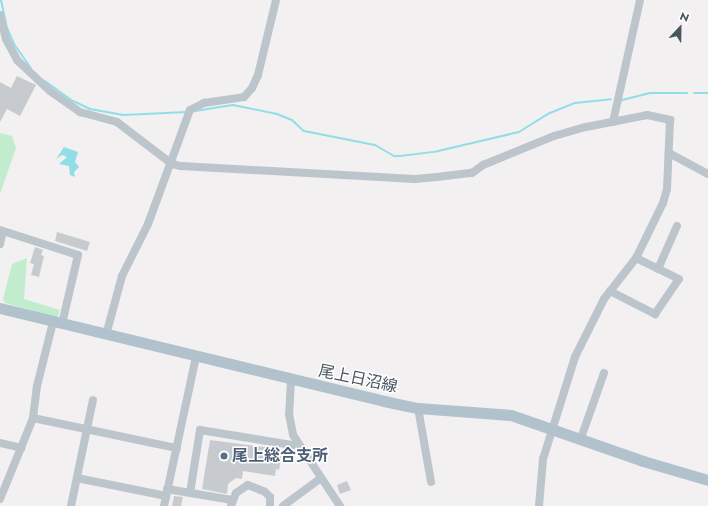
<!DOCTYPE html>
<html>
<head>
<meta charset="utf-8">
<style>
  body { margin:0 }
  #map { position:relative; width:708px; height:506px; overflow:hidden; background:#f2f0f0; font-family:Jost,"Noto Sans JP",sans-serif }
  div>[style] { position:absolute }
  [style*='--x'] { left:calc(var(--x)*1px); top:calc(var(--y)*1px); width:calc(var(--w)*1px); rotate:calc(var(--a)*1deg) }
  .green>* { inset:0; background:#c1edce }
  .water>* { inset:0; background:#91dee7 }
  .stream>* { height:2px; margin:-1px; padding:0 1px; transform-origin:1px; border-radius:1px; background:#91dee7 }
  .building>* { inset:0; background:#c7cbcf }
  .minor>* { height:8px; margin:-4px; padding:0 4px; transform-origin:4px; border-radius:4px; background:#bcc5cc }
  .major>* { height:11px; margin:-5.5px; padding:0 5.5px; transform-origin:5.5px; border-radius:5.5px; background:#b1c2cd }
  .dots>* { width:11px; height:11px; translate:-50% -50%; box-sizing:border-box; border:2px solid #fff; border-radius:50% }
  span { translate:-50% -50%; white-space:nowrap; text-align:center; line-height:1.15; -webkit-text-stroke:3px #fff; paint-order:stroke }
  .street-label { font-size:16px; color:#49555c }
  .service-label { font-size:16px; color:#4e5e75; font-weight:700 }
  .left { translate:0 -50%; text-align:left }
  .north { position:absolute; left:660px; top:8px; width:40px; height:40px; -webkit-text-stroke:3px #fff; paint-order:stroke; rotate:22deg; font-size:11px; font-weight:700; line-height:16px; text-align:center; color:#49555c }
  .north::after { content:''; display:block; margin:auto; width:14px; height:18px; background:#49555c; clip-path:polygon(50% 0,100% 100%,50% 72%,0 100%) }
</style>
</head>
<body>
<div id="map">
  <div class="green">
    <i style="clip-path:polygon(0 133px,12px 136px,16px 148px,0 194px)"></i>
    <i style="clip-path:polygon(27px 258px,24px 299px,60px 310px,57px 318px,5px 303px,3px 299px,12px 264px)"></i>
  </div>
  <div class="water">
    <i style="clip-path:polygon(64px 147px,78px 152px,75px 162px,79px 167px,74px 172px,75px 177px,70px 175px,69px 166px,59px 164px,67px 157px,62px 155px,56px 159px)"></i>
  </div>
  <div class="stream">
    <i style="--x:1;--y:0;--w:29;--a:78"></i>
    <i style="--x:7;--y:28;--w:17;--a:66"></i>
    <i style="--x:14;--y:44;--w:29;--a:55"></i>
    <i style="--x:45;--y:81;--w:34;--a:36"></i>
    <i style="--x:73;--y:101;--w:19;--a:25"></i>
    <i style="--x:90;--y:109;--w:34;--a:10"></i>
    <i style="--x:123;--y:115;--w:64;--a:-2.7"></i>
    <i style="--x:694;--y:93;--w:14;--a:0"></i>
    <i style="--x:622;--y:100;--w:29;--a:-14"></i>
    <i style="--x:650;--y:93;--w:37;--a:0"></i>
    <i style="--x:195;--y:111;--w:38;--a:-9"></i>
    <i style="--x:233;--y:105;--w:45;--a:11.6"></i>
    <i style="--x:277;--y:114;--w:16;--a:22"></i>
    <i style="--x:292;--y:120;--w:16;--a:43"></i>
    <i style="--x:304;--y:131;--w:72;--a:11.2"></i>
    <i style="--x:375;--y:145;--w:22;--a:30"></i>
    <i style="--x:394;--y:156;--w:6;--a:0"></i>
    <i style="--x:400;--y:156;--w:38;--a:-7"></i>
    <i style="--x:438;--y:151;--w:83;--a:-13.2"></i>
    <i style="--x:519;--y:132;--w:36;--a:-32"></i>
    <i style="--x:550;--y:113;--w:27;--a:-22"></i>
    <i style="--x:575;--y:103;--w:36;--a:-6"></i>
  </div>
  <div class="building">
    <i style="clip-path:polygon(17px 76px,36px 85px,20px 116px,7px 109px,0 122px,0 82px,11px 88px)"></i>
    <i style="clip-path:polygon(57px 232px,90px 242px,87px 251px,55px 241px)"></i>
    <i style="clip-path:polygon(35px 247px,43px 250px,41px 255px,44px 256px,39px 277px,31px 275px,34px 264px,30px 263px)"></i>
    <i style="clip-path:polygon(210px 440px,280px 449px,282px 452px,279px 470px,276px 469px,275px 476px,243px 471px,242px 479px,236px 478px,228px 484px,227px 494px,202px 489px)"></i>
    <i style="clip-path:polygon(347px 481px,351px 490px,340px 494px,337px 485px)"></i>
    <i style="clip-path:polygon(174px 496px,183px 497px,181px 506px,172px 506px)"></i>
  </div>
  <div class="minor">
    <i style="--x:0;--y:15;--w:25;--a:76"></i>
    <i style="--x:6;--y:39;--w:24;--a:62"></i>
    <i style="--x:17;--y:60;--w:45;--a:43.2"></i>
    <i style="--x:50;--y:91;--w:37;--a:35"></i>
    <i style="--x:80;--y:112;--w:38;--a:15"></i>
    <i style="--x:117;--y:122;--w:69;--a:37.4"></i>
    <i style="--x:172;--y:164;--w:9;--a:13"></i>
    <i style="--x:181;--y:166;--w:234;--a:3.2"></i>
    <i style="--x:415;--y:179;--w:22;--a:-5"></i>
    <i style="--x:437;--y:177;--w:35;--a:-7"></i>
    <i style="--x:472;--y:173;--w:14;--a:-36"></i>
    <i style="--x:483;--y:165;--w:77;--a:-22.2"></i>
    <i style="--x:554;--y:136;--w:33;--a:-16"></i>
    <i style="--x:586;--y:127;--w:62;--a:-11.1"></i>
    <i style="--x:647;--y:115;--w:24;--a:12"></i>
    <i style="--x:670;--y:120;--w:69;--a:92.5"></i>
    <i style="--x:667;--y:189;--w:15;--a:106"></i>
    <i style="--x:663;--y:203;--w:61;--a:116.1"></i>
    <i style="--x:636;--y:258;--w:52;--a:128"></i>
    <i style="--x:604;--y:299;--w:65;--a:116.6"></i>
    <i style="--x:575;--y:357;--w:107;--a:107.4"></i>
    <i style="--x:543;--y:459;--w:47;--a:94.9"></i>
    <i style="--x:613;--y:122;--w:125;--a:-77.5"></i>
    <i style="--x:669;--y:153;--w:44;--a:28.3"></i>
    <i style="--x:0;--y:230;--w:82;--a:17.8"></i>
    <i style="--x:78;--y:255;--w:71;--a:103.1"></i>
    <i style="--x:0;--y:244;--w:13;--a:-77"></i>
    <i style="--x:658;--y:269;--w:47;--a:-66.2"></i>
    <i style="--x:610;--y:291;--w:51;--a:27.1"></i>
    <i style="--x:655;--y:314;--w:42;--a:-55.6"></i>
    <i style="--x:679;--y:279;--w:48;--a:-154"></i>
    <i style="--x:106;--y:335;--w:61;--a:-74.8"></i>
    <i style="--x:122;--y:276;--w:58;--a:-63.4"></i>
    <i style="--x:148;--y:224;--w:121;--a:-69.8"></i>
    <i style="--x:190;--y:110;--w:16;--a:-27"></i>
    <i style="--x:204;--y:103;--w:40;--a:-8.5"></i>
    <i style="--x:244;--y:97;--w:12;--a:-48"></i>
    <i style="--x:252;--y:88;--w:14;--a:-65"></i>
    <i style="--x:258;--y:75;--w:77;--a:-76.5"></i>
    <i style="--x:291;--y:380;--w:34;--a:93"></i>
    <i style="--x:289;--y:414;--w:21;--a:79"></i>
    <i style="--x:293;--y:435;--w:85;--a:56.5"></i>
    <i style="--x:418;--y:408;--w:75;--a:80"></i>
    <i style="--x:33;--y:418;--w:147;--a:11.8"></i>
    <i style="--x:581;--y:438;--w:69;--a:-70.5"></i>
    <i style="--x:0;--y:443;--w:22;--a:13"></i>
    <i style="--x:77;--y:478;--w:91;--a:11.4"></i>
    <i style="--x:167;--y:489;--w:66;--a:9.6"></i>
    <i style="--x:190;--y:493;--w:64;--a:-81"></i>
    <i style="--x:200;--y:430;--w:93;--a:9.3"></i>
    <i style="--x:292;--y:445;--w:6;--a:-9"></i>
    <i style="--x:0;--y:499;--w:87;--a:-67.8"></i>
    <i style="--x:33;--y:418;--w:32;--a:-83"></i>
    <i style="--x:37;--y:386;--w:66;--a:-76"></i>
    <i style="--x:71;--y:506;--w:108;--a:-78.3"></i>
    <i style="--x:164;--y:506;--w:152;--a:-77.9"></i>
    <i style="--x:231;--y:506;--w:14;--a:-69"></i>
    <i style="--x:236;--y:493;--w:14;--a:-34"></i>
    <i style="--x:248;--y:485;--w:18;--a:22"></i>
    <i style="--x:265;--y:492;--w:7;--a:45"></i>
    <i style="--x:270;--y:497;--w:9;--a:90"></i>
    <i style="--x:283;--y:506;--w:47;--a:-36.4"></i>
  </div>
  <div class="major">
    <i style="--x:0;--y:308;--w:395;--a:13.6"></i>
    <i style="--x:384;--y:401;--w:35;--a:12"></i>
    <i style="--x:418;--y:408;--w:93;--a:4.3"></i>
    <i style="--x:511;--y:415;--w:140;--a:19.2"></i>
    <i style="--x:643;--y:461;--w:68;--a:16.3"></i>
  </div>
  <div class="dots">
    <i style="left:224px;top:456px;background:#5c6f8a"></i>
  </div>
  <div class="street-label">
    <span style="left:358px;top:379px;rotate:12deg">尾上日沼線</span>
  </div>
  <div class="service-label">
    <span class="left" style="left:232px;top:456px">尾上総合支所</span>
  </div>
  <div class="north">N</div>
</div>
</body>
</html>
